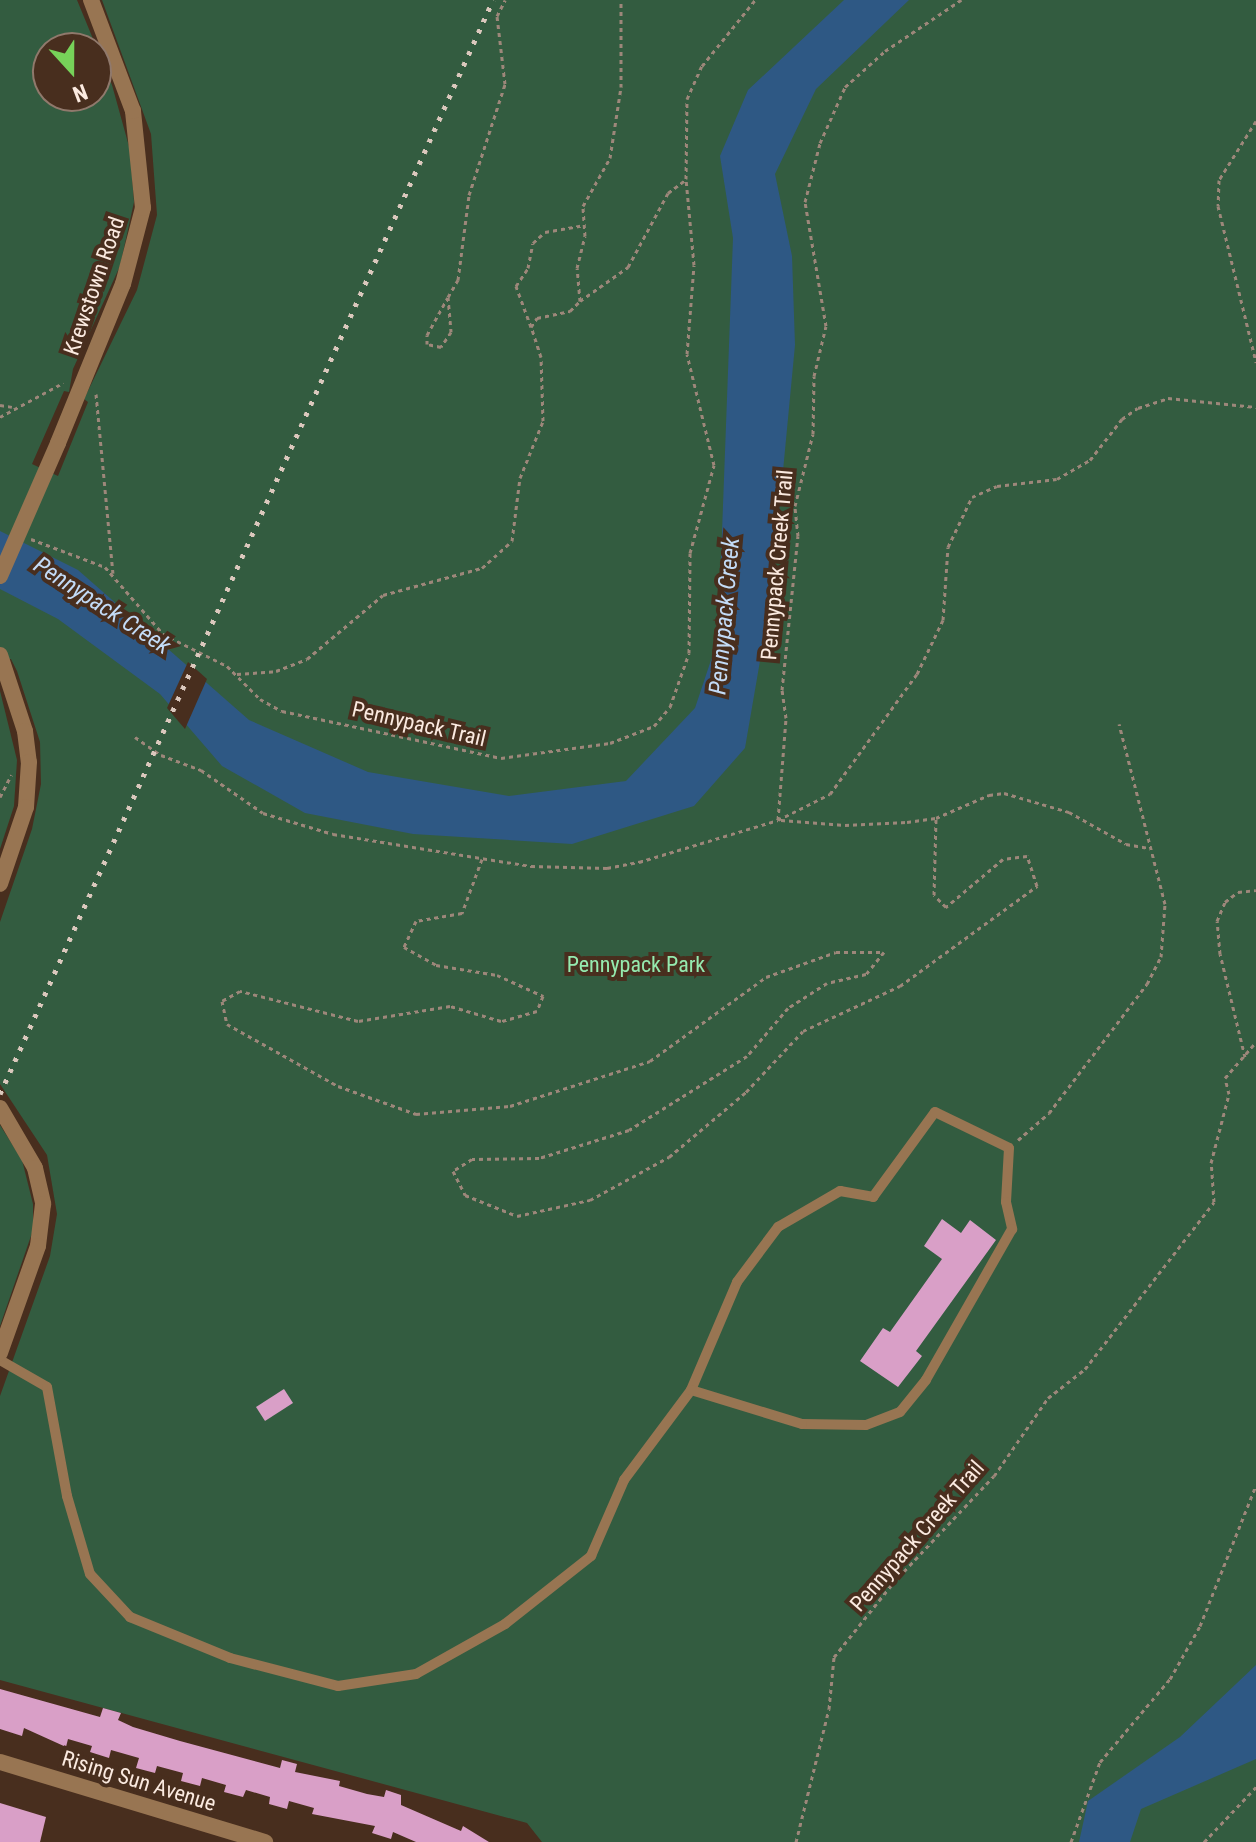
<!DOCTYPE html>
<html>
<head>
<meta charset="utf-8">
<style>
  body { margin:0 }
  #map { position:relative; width:1256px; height:1842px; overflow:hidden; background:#482e1e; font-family:"Roboto Condensed",sans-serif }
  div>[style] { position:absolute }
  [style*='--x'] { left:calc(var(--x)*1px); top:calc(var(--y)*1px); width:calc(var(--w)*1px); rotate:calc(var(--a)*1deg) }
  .green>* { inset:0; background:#335c40 }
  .water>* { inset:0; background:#2e5884 }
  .pier>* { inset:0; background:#482e1e }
  .building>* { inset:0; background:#d99fc7 }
  .path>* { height:3px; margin-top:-1.5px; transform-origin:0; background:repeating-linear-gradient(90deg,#9d877a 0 4px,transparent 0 8px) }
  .lane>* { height:10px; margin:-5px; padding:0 5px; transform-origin:5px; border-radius:5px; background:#987552 }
  .street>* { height:16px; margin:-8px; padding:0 8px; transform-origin:8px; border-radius:8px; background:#987552 }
  .rail>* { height:5px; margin-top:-2.5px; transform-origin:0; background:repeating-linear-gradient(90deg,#dbc8bd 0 4px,transparent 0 12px) }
  .street-bridge>* { height:16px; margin:-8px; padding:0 8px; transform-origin:8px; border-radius:8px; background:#987552 }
  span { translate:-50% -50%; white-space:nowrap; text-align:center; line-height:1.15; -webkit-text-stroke:8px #482e1e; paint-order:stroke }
  .street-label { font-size:22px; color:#fbeae0 }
  .park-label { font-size:22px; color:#95eaaf }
  .water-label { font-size:24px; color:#c3dbf7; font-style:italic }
  .north { position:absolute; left:32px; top:32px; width:80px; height:80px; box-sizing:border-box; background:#482e1e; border:2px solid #90796c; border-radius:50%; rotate:159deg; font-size:22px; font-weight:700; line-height:32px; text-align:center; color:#fbeae0 }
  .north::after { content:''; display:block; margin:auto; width:28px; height:36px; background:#77d259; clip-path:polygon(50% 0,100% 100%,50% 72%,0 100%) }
</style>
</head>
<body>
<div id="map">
  <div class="green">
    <i style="clip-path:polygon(evenodd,0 0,77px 0,112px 85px,130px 150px,134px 202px,120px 266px,73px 369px,69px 392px,64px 391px,32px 464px,58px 476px,88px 402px,84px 399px,137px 290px,157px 215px,151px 134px,102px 0,1256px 0,1256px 1842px,542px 1842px,527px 1823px,0 1680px,0 1396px,50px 1256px,57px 1214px,47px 1155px,0 1084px,0 922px,32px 829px,41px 784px,40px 742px,17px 671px,11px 659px,0 660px,0 0,48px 48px,96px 48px,96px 96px,48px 96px,48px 48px)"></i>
    <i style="clip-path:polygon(0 691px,17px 760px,14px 806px,0 849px)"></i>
    <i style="clip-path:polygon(0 1125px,22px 1160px,33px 1204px,33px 1230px,0 1326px)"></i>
  </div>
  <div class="water">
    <i style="clip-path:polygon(844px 0,909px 0,816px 89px,775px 174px,792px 256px,795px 345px,771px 597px,745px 748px,694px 806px,572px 844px,413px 834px,305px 813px,222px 766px,160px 694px,58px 619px,0 589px,0 531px,78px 570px,249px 720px,368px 772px,509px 796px,626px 781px,695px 708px,718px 639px,733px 238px,720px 156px,748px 90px)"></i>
    <i style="clip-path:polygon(1256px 1665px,1256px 1759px,1141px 1809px,1130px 1842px,1079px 1842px,1088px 1801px,1180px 1737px)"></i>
  </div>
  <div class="pier">
    <i style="clip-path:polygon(188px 662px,207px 679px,185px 729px,167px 708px)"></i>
  </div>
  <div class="building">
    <i style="clip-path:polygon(942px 1219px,961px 1233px,970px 1220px,996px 1240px,916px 1351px,922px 1356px,898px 1387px,860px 1361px,883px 1328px,890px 1332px,942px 1259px,924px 1246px)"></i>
    <i style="clip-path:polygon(284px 1389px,293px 1403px,265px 1421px,256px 1407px)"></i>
    <i style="clip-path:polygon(0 1689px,100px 1717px,103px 1708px,121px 1713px,118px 1720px,133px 1727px,180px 1741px,280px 1768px,282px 1760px,297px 1764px,295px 1772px,340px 1781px,339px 1786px,367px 1794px,384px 1797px,386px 1790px,401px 1795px,401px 1805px,461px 1831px,463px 1826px,489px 1842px,416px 1842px,393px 1832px,391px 1839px,372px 1833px,375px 1826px,312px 1814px,314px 1808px,289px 1801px,287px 1809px,269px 1804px,270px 1797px,246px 1790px,243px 1797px,224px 1792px,226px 1785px,202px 1778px,200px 1786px,181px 1781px,183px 1773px,157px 1766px,155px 1773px,136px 1768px,139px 1758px,111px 1750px,109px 1758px,90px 1752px,92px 1746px,68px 1739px,66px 1747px,24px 1728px,22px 1736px,0 1729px)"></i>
    <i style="clip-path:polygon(0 1803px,46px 1817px,40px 1842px,0 1842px)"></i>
  </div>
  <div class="path">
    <i style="--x:1256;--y:121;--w:70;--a:122.1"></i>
    <i style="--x:1219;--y:180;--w:26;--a:92"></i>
    <i style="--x:1218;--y:206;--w:161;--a:76.3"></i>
    <i style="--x:448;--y:297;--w:35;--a:85"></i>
    <i style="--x:451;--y:332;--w:18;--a:124"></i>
    <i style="--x:441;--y:347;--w:14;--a:-168"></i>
    <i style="--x:427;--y:344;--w:9;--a:-90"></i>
    <i style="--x:427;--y:335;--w:43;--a:-61.1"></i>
    <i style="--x:448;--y:297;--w:20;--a:-60"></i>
    <i style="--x:458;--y:280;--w:86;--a:-82.6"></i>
    <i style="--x:469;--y:195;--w:117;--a:-72"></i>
    <i style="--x:505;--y:84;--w:68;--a:-96.7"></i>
    <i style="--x:497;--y:16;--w:18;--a:-63"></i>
    <i style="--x:580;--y:301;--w:59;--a:-35.3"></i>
    <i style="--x:628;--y:267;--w:84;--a:-61.6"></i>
    <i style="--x:668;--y:193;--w:21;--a:-37"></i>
    <i style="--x:531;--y:327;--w:44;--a:-110.1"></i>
    <i style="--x:516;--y:286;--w:22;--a:-56"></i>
    <i style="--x:528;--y:268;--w:25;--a:-79"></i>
    <i style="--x:533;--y:243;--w:16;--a:-43"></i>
    <i style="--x:545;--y:232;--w:39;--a:-10"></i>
    <i style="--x:96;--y:394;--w:180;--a:84.6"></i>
    <i style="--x:0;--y:405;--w:12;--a:9"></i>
    <i style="--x:0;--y:417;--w:72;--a:-28.4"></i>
    <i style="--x:31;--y:539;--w:79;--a:20.7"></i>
    <i style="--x:105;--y:567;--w:89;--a:49.1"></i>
    <i style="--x:163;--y:634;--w:72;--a:26.6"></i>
    <i style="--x:227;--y:666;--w:47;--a:45"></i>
    <i style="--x:260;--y:699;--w:25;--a:29"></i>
    <i style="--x:282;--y:711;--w:224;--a:12.1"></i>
    <i style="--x:501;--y:758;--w:110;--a:-7.8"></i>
    <i style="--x:610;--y:743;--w:47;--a:-21.1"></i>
    <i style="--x:654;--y:726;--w:25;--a:-50"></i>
    <i style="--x:670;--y:707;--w:57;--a:-70.6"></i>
    <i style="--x:689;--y:653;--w:100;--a:-89.4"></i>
    <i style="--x:690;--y:553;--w:91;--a:-74.7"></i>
    <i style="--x:714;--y:465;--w:114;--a:-103.7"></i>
    <i style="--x:687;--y:354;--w:89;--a:-85.5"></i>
    <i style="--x:694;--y:265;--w:86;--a:-95.3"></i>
    <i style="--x:686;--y:179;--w:80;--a:-89.3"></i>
    <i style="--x:687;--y:99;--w:36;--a:-66"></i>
    <i style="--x:702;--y:66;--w:85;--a:-51.2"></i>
    <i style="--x:237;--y:674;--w:39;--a:-4"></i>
    <i style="--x:276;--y:671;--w:33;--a:-21"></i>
    <i style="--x:307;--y:659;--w:99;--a:-40.1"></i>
    <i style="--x:383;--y:595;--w:103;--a:-15.3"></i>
    <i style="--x:482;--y:568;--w:40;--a:-42"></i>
    <i style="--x:512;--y:541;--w:64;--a:-82.8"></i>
    <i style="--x:520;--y:478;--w:61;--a:-68"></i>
    <i style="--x:543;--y:421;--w:64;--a:-91.8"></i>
    <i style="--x:541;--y:357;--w:32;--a:-108"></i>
    <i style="--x:531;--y:327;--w:11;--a:-56"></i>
    <i style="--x:537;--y:318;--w:34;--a:-12"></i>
    <i style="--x:570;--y:311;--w:14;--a:-45"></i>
    <i style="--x:580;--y:301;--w:33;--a:-95"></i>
    <i style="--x:577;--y:268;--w:33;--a:-76"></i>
    <i style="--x:585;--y:236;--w:30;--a:-94"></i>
    <i style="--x:583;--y:206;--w:55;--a:-60.6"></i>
    <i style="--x:610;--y:158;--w:72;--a:-81.2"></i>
    <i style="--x:621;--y:87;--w:87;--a:-90"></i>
    <i style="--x:135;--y:737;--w:32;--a:35"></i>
    <i style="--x:161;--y:755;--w:43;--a:20.6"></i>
    <i style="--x:201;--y:770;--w:75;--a:34.7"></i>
    <i style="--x:263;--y:813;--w:73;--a:16.7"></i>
    <i style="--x:333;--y:834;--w:201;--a:9.2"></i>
    <i style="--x:531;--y:866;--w:76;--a:1.5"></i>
    <i style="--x:607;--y:868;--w:33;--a:-11"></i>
    <i style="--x:639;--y:862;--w:145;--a:-16.8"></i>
    <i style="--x:778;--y:820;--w:58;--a:-26.6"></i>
    <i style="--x:830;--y:794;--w:148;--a:-54.1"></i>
    <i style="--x:917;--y:674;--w:60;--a:-64.3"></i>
    <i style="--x:943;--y:620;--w:73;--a:-86.1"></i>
    <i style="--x:948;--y:547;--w:55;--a:-64.4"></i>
    <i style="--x:972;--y:497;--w:27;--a:-24"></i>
    <i style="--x:997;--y:486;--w:60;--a:-6.7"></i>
    <i style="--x:1057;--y:479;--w:38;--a:-30"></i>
    <i style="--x:1090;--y:460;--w:52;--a:-52"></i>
    <i style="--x:1122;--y:419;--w:19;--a:-35"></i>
    <i style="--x:1138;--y:408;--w:32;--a:-18"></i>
    <i style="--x:1168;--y:398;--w:88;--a:5.8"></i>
    <i style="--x:0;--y:797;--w:25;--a:-63"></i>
    <i style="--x:778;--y:820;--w:102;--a:-85.5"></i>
    <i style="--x:786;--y:718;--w:28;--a:-98"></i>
    <i style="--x:782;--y:690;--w:155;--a:-84.1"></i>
    <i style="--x:798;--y:536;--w:30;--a:-96"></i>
    <i style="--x:795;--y:506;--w:74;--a:-76"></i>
    <i style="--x:813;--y:434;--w:58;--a:-89"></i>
    <i style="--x:814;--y:376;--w:51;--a:-76.5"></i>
    <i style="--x:826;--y:326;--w:126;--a:-99.6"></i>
    <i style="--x:805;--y:202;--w:61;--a:-75.7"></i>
    <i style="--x:820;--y:143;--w:61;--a:-65.9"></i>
    <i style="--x:845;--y:87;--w:54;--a:-42"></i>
    <i style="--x:885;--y:51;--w:92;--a:-33.9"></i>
    <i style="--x:781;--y:820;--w:64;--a:4.5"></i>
    <i style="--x:845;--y:825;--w:62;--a:-2.8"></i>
    <i style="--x:907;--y:822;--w:29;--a:-8"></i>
    <i style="--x:936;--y:818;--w:58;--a:-23.5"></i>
    <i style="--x:989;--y:795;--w:15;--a:-8"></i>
    <i style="--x:1004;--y:793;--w:68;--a:16.3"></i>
    <i style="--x:1069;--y:812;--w:65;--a:29.3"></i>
    <i style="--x:1126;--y:844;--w:23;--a:10"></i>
    <i style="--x:482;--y:859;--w:58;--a:110.3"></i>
    <i style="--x:462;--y:913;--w:47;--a:170.1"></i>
    <i style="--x:416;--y:921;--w:29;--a:115"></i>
    <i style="--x:404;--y:947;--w:37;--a:29"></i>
    <i style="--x:436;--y:965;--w:62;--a:9.3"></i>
    <i style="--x:497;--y:975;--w:51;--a:24.5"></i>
    <i style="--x:543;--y:996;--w:16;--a:112"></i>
    <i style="--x:537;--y:1011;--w:37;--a:164"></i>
    <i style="--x:501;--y:1021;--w:53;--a:-163.6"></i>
    <i style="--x:450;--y:1006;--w:93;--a:170.7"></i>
    <i style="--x:358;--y:1021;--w:122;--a:-165.7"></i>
    <i style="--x:240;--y:991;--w:21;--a:151"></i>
    <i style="--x:222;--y:1001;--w:24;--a:78"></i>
    <i style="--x:227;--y:1024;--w:127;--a:29.2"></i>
    <i style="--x:338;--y:1086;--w:83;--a:19.7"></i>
    <i style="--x:416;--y:1114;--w:94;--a:-4.9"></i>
    <i style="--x:510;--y:1106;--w:147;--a:-17.8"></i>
    <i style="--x:650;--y:1061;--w:143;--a:-35.9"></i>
    <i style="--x:766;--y:977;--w:74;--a:-19.7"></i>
    <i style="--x:836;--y:952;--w:48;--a:0"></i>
    <i style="--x:884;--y:952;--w:28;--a:129"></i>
    <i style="--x:866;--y:974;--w:40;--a:167"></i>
    <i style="--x:827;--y:983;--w:46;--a:147.3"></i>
    <i style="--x:788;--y:1008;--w:63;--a:130.5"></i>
    <i style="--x:747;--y:1056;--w:139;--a:147.9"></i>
    <i style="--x:629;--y:1130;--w:94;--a:162.7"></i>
    <i style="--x:539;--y:1158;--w:67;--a:179.1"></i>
    <i style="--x:472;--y:1159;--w:22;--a:148"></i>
    <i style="--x:453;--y:1171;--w:27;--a:63"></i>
    <i style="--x:465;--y:1195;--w:56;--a:22"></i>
    <i style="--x:517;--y:1216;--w:75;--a:-12.4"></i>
    <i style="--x:590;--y:1200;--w:90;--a:-28.6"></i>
    <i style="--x:669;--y:1157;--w:101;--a:-40.2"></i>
    <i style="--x:746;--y:1092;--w:83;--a:-46.9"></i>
    <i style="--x:803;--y:1031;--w:107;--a:-24.9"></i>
    <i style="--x:900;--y:986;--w:170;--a:-36.1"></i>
    <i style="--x:1037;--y:886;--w:32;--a:-108"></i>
    <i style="--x:1027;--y:856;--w:24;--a:173"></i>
    <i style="--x:1003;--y:859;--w:75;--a:139.9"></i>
    <i style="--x:946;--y:907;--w:17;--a:-135"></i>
    <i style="--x:934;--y:895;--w:77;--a:-88.5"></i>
    <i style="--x:1245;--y:1057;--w:106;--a:-103.6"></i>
    <i style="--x:1220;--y:954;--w:33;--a:-95"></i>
    <i style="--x:1217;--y:921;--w:21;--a:-67"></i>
    <i style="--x:1225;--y:902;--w:16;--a:-38"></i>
    <i style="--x:1238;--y:892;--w:18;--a:-6"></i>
    <i style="--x:1018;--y:1140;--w:41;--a:-41.1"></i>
    <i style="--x:1049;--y:1113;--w:162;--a:-52.8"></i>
    <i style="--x:1147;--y:984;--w:30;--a:-63"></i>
    <i style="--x:1161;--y:957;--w:53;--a:-85.7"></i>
    <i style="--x:1165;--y:904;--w:186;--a:-104.3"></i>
    <i style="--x:796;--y:1842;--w:137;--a:-76.1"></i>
    <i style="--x:829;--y:1709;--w:52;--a:-84.5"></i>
    <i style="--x:834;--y:1657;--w:95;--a:-51.4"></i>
    <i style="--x:893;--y:1583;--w:147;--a:-46.7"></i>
    <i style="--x:994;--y:1476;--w:95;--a:-55.3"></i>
    <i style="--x:1048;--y:1398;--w:47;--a:-38.1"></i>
    <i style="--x:1085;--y:1369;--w:211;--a:-52.3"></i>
    <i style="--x:1214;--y:1202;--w:39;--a:-94"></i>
    <i style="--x:1211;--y:1163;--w:71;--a:-75.4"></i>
    <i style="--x:1229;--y:1094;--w:16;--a:-104"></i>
    <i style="--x:1225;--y:1078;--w:48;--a:-49.3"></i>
    <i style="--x:1071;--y:1842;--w:85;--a:-70.1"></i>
    <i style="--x:1100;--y:1762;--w:109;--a:-49.9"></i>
    <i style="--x:1170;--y:1679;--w:61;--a:-60.5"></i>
    <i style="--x:1200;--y:1626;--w:152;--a:-68.3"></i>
    <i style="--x:1204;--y:1842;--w:76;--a:-46.6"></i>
  </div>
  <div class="lane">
    <i style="--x:0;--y:1360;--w:54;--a:29.9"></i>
    <i style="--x:47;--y:1387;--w:111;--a:79.6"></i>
    <i style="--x:67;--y:1496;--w:81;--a:73.6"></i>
    <i style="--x:90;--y:1574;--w:59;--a:47.1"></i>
    <i style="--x:130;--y:1617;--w:108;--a:22.3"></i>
    <i style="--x:230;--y:1658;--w:112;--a:14.5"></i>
    <i style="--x:338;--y:1686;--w:79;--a:-8.7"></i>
    <i style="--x:416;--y:1674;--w:102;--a:-29.3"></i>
    <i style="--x:505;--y:1624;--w:110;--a:-38.3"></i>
    <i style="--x:591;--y:1556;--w:83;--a:-66.5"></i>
    <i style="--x:624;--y:1480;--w:112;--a:-53.3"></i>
    <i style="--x:691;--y:1390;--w:117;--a:-66.9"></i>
    <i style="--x:737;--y:1282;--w:69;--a:-53.3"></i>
    <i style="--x:778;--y:1227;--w:72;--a:-30.1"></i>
    <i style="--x:840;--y:1191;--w:34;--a:10"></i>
    <i style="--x:873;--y:1197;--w:105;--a:-53.9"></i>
    <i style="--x:935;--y:1112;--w:82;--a:25.9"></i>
    <i style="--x:1009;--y:1148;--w:54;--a:93.2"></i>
    <i style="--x:1006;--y:1202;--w:28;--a:77"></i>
    <i style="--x:1012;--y:1229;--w:174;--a:119.7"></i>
    <i style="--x:926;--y:1380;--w:41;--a:129.1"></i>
    <i style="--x:900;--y:1412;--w:36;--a:159"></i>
    <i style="--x:866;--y:1425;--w:64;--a:-179.1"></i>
    <i style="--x:802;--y:1424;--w:116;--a:-163"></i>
  </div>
  <div class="street">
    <i style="--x:58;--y:443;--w:172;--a:-67.8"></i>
    <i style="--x:123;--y:284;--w:79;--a:-75.3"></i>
    <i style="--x:143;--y:208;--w:98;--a:-95.9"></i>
    <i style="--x:133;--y:111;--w:119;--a:-110.7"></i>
    <i style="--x:0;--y:655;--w:80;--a:71.8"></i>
    <i style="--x:25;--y:731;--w:31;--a:83"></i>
    <i style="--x:29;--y:762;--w:45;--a:93.8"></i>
    <i style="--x:26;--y:807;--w:81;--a:108.7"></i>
    <i style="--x:0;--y:1108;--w:69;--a:59.7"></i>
    <i style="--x:35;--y:1168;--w:37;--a:77"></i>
    <i style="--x:43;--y:1204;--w:42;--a:96.8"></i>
    <i style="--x:38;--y:1246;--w:114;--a:109.6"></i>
    <i style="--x:0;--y:1762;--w:277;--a:16.8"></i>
  </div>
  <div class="rail">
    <i style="--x:0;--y:1094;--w:1200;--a:-65.74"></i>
  </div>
  <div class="street-bridge">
    <i style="--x:0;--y:576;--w:145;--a:-66.4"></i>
  </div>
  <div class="street-label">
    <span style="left:94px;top:286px;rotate:-71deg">Krewstown Road</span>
    <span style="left:777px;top:565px;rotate:-85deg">Pennypack Creek Trail</span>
    <span style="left:419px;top:724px;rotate:13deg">Pennypack Trail</span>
    <span style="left:917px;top:1536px;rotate:-49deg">Pennypack Creek Trail</span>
    <span style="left:139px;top:1781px;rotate:17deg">Rising Sun Avenue</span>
  </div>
  <div class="park-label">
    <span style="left:636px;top:965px">Pennypack Park</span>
  </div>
  <div class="water-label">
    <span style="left:102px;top:606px;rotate:33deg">Pennypack Creek</span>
    <span style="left:725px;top:616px;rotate:-85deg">Pennypack Creek</span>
  </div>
  <div class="north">N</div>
</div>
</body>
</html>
